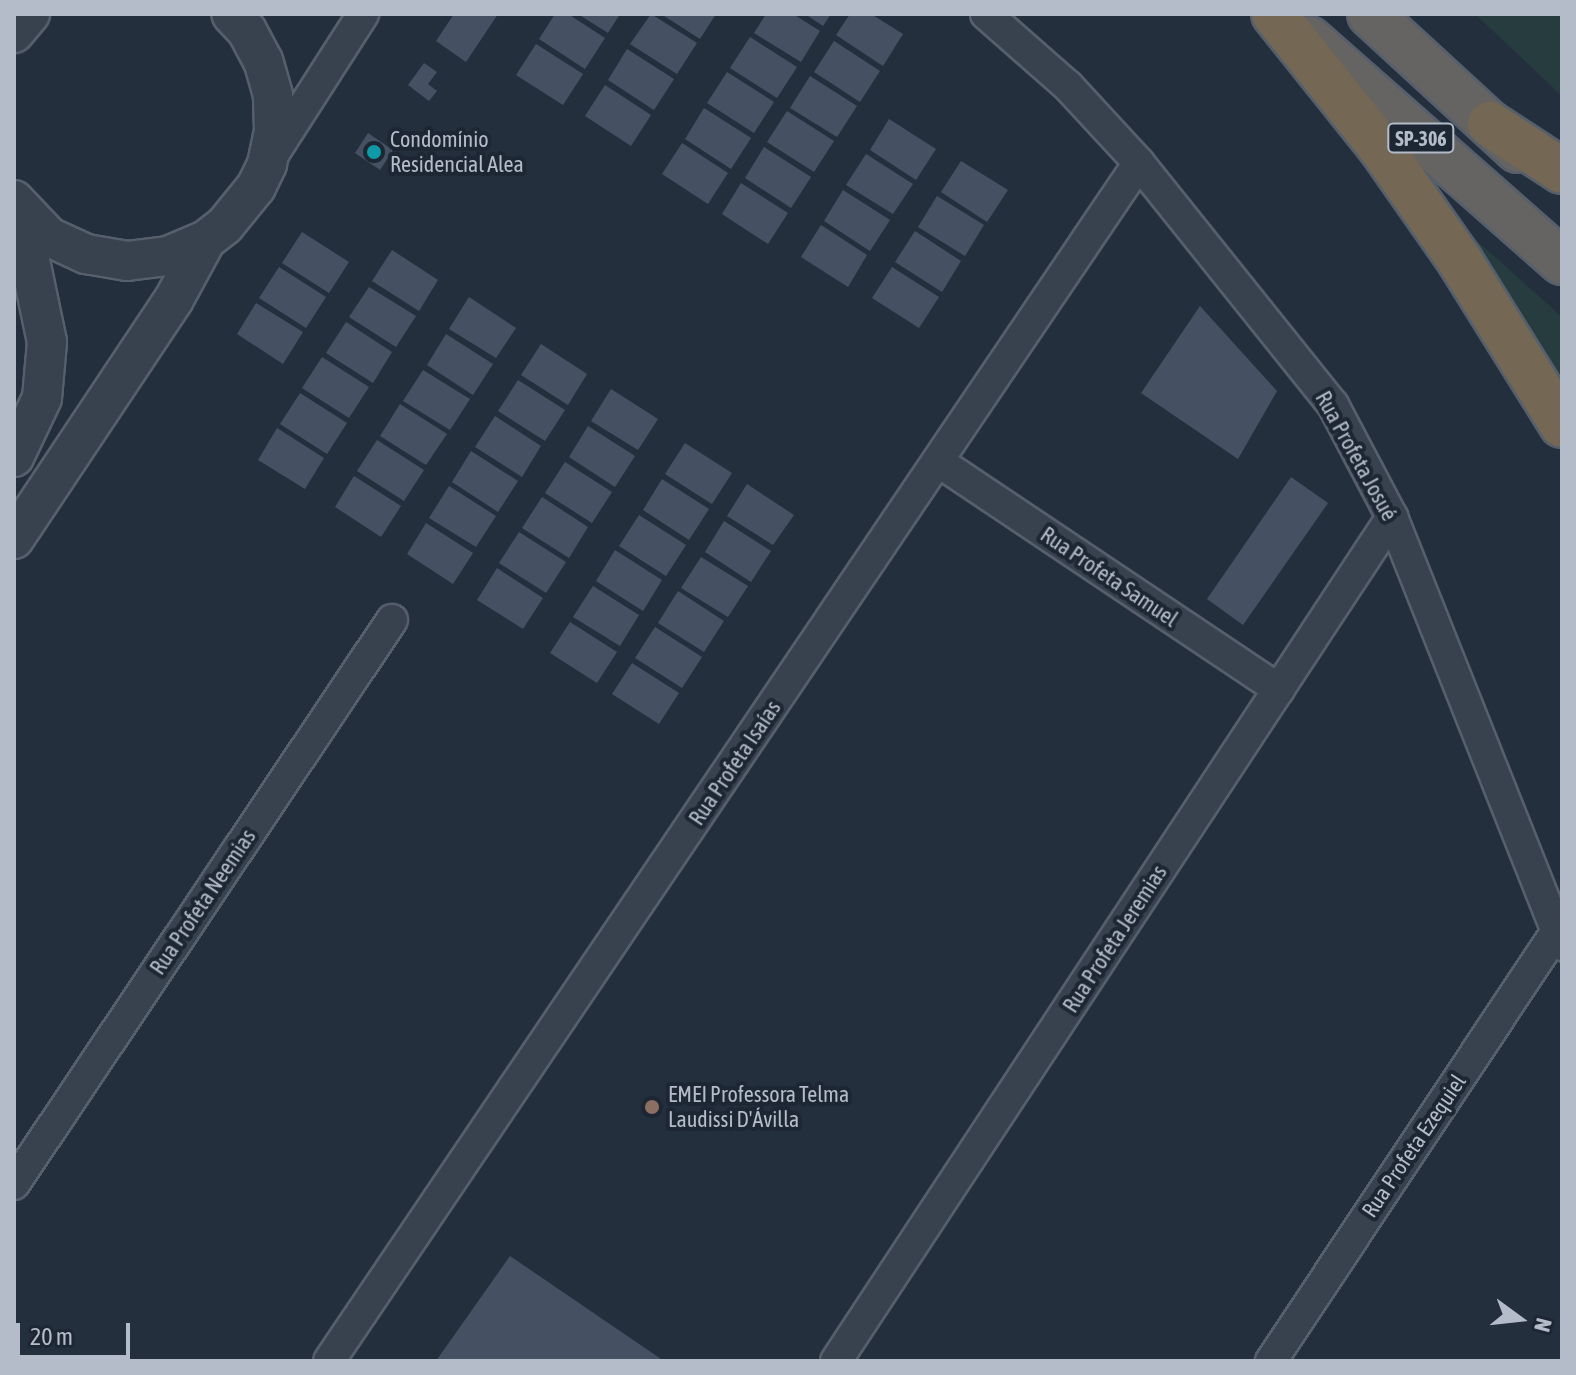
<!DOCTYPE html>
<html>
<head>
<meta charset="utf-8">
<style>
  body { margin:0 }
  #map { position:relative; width:1576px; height:1375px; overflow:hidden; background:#242f3e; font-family:"Asap Condensed",sans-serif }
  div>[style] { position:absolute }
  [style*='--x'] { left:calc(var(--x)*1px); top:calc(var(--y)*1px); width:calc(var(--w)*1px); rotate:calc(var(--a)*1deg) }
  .green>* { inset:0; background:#263c3f }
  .building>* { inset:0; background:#455162 }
  .roads { filter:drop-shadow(2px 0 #565f6c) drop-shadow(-2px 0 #565f6c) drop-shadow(0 2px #565f6c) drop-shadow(0 -2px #565f6c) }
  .minor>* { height:30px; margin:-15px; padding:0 15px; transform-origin:15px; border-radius:15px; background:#38414e }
  .tertiary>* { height:38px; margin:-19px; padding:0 19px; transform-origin:19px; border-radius:19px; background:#38414e }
  .trunk>* { height:44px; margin:-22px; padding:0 22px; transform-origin:22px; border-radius:22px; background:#656462 }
  .motorway>* { height:44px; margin:-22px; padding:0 22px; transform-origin:22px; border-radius:22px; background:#746855 }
  .dots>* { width:22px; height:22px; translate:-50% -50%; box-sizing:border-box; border:4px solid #1d2633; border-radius:50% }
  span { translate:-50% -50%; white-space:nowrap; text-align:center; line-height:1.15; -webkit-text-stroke:8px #1d2633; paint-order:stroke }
  .shield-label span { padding:2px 6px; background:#1d2633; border:2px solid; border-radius:6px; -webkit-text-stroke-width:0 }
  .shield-label { font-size:20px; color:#b4bcc9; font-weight:700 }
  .poi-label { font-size:22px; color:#b4bcc9 }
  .left { translate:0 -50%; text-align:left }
  .street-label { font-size:22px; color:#b4bcc9 }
  .frame { position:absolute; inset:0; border:16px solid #b4bcc9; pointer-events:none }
  .north { position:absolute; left:1480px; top:1279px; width:80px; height:80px; -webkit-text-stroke:6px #1d2633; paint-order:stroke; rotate:105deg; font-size:22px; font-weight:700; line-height:32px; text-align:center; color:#b4bcc9 }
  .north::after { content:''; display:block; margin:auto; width:28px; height:36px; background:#b4bcc9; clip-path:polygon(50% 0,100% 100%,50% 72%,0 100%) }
  .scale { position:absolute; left:16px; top:1323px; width:114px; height:36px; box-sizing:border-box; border:4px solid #b4bcc9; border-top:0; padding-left:10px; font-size:24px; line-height:28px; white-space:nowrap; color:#b4bcc9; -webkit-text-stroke:6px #1d2633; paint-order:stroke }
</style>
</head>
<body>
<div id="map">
  <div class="green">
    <i style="clip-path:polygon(1475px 14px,1562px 14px,1562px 96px)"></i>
    <i style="clip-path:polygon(1445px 212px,1562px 317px,1562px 394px)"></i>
  </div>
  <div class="building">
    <i style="clip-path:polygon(454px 14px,498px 14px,466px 62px,436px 41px)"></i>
    <i style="clip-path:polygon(555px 14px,568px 14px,605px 38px,585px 69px,539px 39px)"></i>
    <i style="clip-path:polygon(578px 14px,620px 14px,608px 33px)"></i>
    <i style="clip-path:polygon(651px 14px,697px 43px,677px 74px,630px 44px)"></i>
    <i style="clip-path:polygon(661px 14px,716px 14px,700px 39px)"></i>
    <i style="clip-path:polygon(766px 14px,793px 14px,820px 31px,801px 62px,754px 33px)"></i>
    <i style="clip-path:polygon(805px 14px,831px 14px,823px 26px)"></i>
    <i style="clip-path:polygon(850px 14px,871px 14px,903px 34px,883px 66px,836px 35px)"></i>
    <i style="clip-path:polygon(750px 37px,797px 67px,777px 98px,730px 68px)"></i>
    <i style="clip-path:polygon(834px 41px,880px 71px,860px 102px,814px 72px)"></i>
    <i style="clip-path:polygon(536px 44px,583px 74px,563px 105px,516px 75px)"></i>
    <i style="clip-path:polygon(627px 49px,674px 79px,654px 110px,608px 80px)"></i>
    <i style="clip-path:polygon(424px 63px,437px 72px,428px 84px,437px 91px,429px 101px,408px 85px)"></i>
    <i style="clip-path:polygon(727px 72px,774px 102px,754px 133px,707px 103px)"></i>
    <i style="clip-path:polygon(810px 76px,857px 106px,837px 137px,790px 108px)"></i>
    <i style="clip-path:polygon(605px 85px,651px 115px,631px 146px,585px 116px)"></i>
    <i style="clip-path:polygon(704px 108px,751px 138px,731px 169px,685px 139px)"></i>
    <i style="clip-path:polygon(787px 111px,834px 141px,814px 172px,767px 142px)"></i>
    <i style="clip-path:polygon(889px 119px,936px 149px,916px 180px,870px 150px)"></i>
    <i style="clip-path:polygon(368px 133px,393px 150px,380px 170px,355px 153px)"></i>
    <i style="clip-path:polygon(682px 143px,728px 173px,708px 204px,662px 174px)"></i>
    <i style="clip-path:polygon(764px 147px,811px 177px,791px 208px,745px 178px)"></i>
    <i style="clip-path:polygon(866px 154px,913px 184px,893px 214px,846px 185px)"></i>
    <i style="clip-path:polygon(961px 161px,1008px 190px,987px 222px,941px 192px)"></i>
    <i style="clip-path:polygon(741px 183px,788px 213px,768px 244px,722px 214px)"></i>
    <i style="clip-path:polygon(843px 190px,890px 220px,870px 251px,824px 221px)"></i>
    <i style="clip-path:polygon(937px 196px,984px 225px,965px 256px,918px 227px)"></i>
    <i style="clip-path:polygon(821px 225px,867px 255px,848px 287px,801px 257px)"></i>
    <i style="clip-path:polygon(915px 231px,961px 261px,942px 292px,895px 262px)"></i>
    <i style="clip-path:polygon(302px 232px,349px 262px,329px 293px,282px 263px)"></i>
    <i style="clip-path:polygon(392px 250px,438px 280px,419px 311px,372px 281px)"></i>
    <i style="clip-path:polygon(279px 267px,326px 297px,306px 328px,259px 298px)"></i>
    <i style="clip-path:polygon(892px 267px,939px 297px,919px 328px,872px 298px)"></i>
    <i style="clip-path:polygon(369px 287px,416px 316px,396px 347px,349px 317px)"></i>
    <i style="clip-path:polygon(469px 297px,516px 328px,496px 358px,449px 329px)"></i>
    <i style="clip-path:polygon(256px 303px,303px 332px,283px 364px,237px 334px)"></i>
    <i style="clip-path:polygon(1200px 306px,1277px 391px,1238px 459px,1141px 393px)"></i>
    <i style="clip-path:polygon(346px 322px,392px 352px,373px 383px,326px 353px)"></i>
    <i style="clip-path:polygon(446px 334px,493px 364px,473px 395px,427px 365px)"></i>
    <i style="clip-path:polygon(541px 344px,587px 374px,568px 405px,521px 375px)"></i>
    <i style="clip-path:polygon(322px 357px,369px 387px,349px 418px,302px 388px)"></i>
    <i style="clip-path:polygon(423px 370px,470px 399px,450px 430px,403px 401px)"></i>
    <i style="clip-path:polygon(518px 380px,565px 410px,545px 441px,498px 411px)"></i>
    <i style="clip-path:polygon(611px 389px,658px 419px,638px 450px,591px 421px)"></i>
    <i style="clip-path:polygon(300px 393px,347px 423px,327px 454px,280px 424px)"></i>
    <i style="clip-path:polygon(400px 404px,447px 434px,426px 465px,380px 436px)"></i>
    <i style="clip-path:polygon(495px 416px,541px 446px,522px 477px,475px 447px)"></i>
    <i style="clip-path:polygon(588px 426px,635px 456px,615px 487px,569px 457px)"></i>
    <i style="clip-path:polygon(277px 428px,324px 458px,305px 489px,258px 460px)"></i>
    <i style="clip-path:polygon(377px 440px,424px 470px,404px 501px,357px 471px)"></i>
    <i style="clip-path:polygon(685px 443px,732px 473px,712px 504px,665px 474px)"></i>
    <i style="clip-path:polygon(471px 451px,518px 481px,498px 512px,452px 482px)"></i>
    <i style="clip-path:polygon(565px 462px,612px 492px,592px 523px,545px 493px)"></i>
    <i style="clip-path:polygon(354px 476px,401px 506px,381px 537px,335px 507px)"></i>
    <i style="clip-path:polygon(1291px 477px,1328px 503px,1243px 625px,1207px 599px)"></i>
    <i style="clip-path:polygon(662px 479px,709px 509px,689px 540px,643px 510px)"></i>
    <i style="clip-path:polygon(747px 484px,794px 515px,773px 545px,727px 516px)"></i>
    <i style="clip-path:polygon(449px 486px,496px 516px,476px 547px,429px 518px)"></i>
    <i style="clip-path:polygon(542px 497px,588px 527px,569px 558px,522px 528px)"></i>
    <i style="clip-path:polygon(639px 515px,686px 545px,666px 576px,619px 546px)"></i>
    <i style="clip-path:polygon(724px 521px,771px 551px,751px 582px,705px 552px)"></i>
    <i style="clip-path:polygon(426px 523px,473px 553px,453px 584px,407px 554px)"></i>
    <i style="clip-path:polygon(519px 532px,566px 562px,546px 593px,499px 563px)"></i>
    <i style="clip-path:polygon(615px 550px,662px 580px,643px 611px,596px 581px)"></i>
    <i style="clip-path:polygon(701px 557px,748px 586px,728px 617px,681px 588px)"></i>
    <i style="clip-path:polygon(497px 568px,543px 598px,523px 629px,477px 600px)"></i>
    <i style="clip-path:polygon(593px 586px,639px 615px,620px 646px,573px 617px)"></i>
    <i style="clip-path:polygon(678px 591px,724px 621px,704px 652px,658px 623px)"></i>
    <i style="clip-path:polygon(570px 622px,617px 652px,597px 683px,550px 653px)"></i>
    <i style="clip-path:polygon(655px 627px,702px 657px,682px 688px,635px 658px)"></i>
    <i style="clip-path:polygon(632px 663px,679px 693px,659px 724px,612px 694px)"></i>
    <i style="clip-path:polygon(510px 1256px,664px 1361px,436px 1361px)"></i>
  </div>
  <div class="roads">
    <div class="minor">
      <i style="--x:986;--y:14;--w:109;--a:41.3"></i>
      <i style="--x:1068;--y:86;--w:105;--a:47.3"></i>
      <i style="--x:1139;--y:163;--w:310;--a:51.3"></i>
      <i style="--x:1333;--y:405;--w:127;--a:62.2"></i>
      <i style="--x:1392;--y:517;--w:461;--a:68.3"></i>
      <i style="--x:272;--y:156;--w:169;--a:-57.3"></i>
      <i style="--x:939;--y:462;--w:409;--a:33.8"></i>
      <i style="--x:14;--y:1184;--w:679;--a:-56.17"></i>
      <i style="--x:329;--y:1361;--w:1446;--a:-55.94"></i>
      <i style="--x:836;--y:1361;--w:1011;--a:-56.62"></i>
      <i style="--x:1271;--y:1361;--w:516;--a:-56.37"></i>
    </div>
    <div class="tertiary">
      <i style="--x:14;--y:33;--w:25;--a:-50"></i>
      <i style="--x:14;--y:200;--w:51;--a:46.6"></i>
      <i style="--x:49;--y:237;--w:41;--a:24.7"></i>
      <i style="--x:86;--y:254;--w:42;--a:9.7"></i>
      <i style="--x:127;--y:261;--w:41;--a:-7"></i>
      <i style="--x:168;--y:256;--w:41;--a:-22.8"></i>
      <i style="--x:206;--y:240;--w:24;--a:-38"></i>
      <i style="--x:225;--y:225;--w:49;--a:-50.8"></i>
      <i style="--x:256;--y:187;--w:25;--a:-64"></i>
      <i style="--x:267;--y:164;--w:35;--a:-78"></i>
      <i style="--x:274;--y:130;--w:35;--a:-92"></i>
      <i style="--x:273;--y:95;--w:35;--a:-106"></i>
      <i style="--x:263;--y:61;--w:34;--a:-118"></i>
      <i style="--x:247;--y:31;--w:23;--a:-133"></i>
      <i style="--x:14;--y:457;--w:65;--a:-64.6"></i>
      <i style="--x:42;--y:398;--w:56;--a:-84.9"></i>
      <i style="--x:47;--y:342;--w:137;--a:-101.8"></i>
      <i style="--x:14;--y:539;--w:288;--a:-56.3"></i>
      <i style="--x:174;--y:299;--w:67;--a:-61.5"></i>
    </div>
    <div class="trunk">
      <i style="--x:1370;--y:14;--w:201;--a:42.6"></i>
      <i style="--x:1309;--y:39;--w:337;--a:41.4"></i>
    </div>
    <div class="motorway">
      <i style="--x:1274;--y:14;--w:171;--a:51.4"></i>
      <i style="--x:1381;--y:148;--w:138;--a:55"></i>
      <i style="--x:1460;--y:261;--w:193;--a:58.1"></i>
      <i style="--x:1490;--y:124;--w:86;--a:33.1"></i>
    </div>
  </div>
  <div class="dots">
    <i style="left:374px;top:152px;background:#0f9aa8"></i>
    <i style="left:652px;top:1107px;background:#8d6e63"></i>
  </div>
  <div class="shield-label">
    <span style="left:1421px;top:138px">SP-306</span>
  </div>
  <div class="poi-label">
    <span class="left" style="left:390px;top:152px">Condomínio<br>Residencial Alea</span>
    <span class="left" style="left:668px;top:1107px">EMEI Professora Telma<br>Laudissi D'Ávilla</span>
  </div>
  <div class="street-label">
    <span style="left:1356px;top:456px;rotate:61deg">Rua Profeta Josué</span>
    <span style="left:1109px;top:577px;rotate:34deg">Rua Profeta Samuel</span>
    <span style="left:735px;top:763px;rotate:-56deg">Rua Profeta Isaías</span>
    <span style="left:203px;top:902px;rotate:-56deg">Rua Profeta Neemias</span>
    <span style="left:1115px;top:939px;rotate:-57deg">Rua Profeta Jeremias</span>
    <span style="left:1414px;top:1146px;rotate:-56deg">Rua Profeta Ezequiel</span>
  </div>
  <div class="frame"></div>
  <div class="north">N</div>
  <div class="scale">20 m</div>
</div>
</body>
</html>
